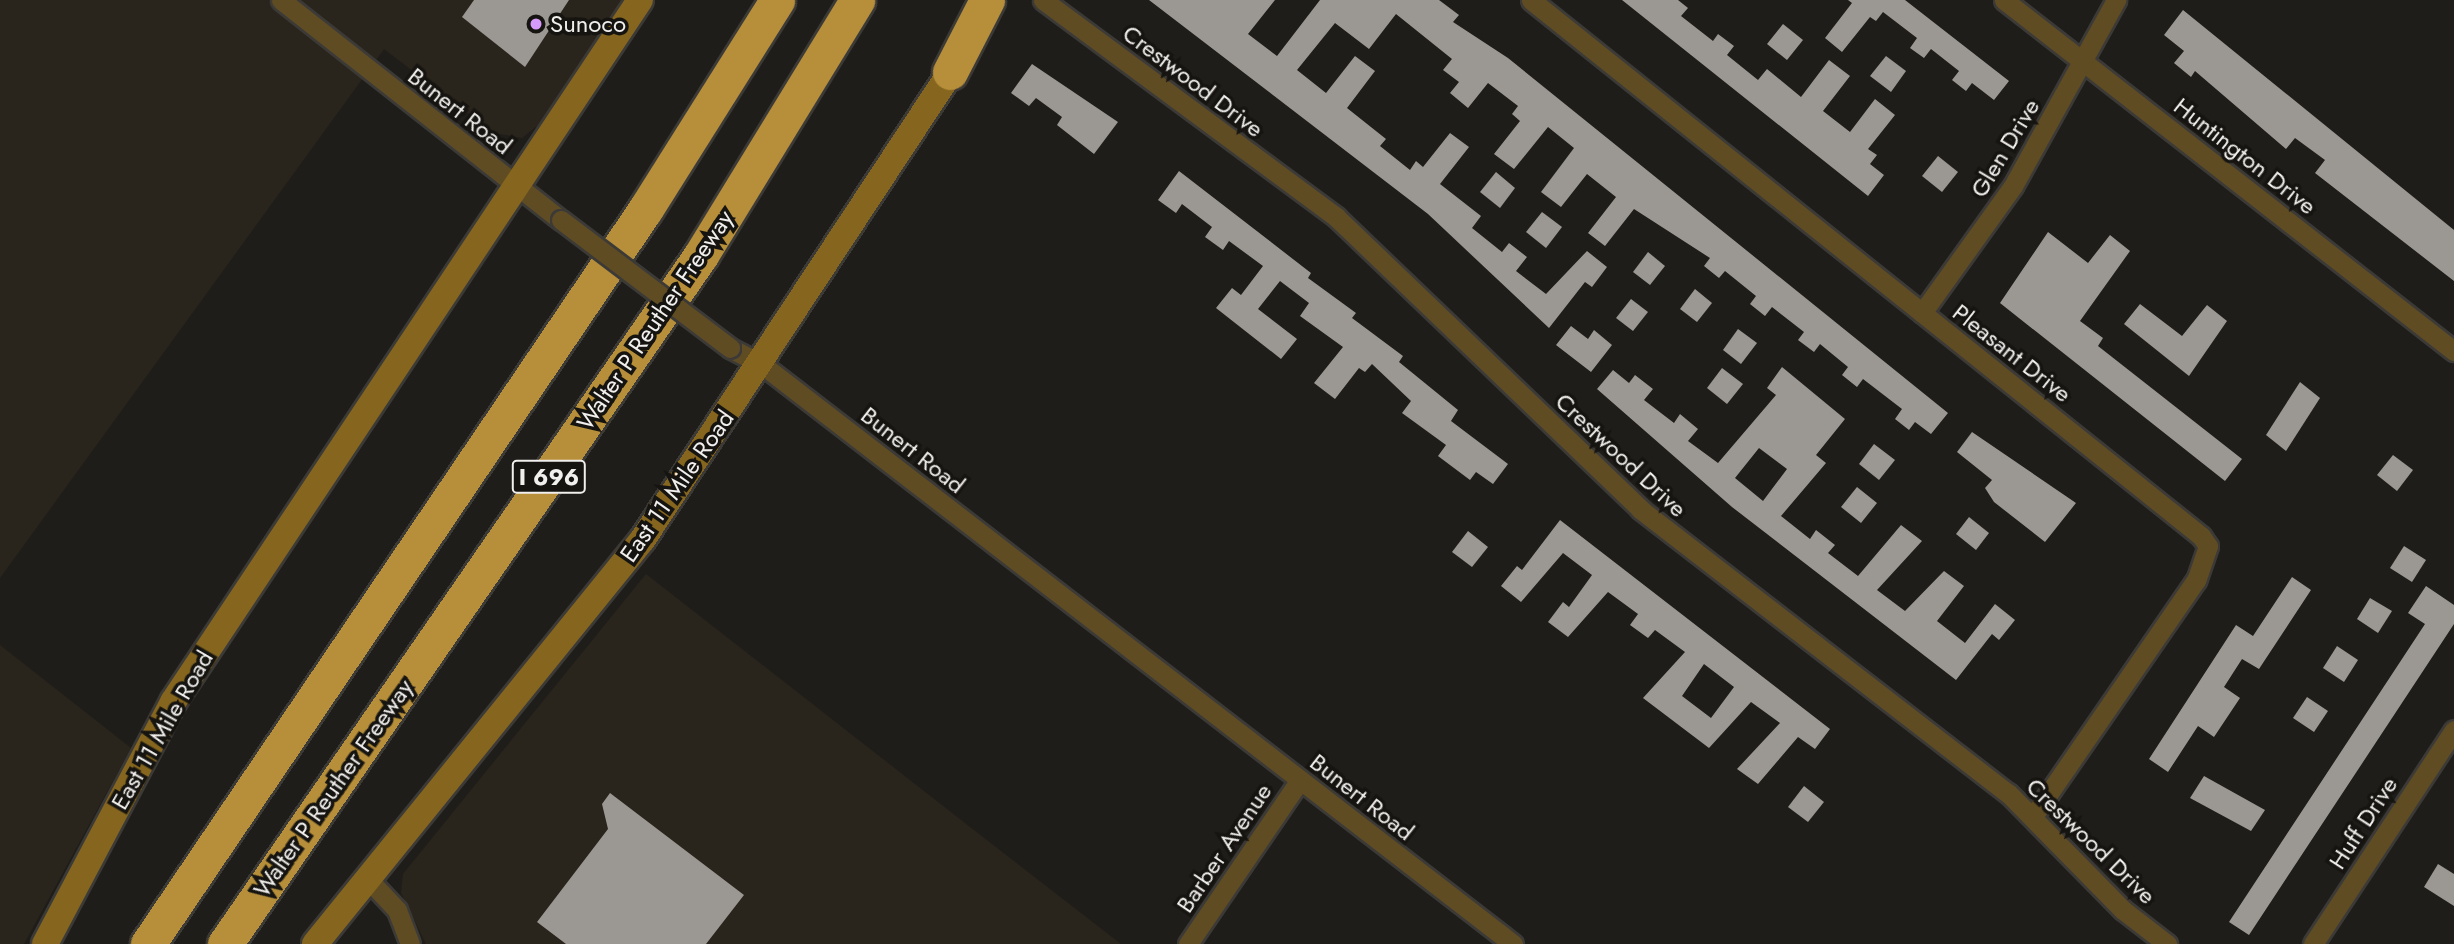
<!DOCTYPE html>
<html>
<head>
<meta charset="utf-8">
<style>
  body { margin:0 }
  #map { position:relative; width:2454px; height:944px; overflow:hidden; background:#1f1d19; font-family:Jost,sans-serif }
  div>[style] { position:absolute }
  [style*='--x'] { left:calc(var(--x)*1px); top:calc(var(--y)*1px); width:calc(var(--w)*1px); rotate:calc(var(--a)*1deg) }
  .built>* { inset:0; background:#2a251c }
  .building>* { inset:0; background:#9b9893 }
  .roads { filter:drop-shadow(2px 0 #3c3a37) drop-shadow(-2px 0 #3c3a37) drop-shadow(0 2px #3c3a37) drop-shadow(0 -2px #3c3a37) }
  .minor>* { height:19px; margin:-9.5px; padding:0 9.5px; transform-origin:9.5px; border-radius:9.5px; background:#604c23 }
  .secondary>* { height:26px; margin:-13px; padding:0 13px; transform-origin:13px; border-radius:13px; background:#86661e }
  .motorway>* { height:35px; margin:-17.5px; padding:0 17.5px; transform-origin:17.5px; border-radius:17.5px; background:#b78f3a }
  .bridges { filter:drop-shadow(2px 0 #3c3a37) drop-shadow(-2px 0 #3c3a37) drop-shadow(0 2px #3c3a37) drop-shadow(0 -2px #3c3a37) }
  .minor-bridge>* { height:19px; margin:-9.5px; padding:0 9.5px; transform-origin:9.5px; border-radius:9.5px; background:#604c23 }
  .dots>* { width:19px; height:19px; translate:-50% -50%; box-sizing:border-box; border:4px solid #161410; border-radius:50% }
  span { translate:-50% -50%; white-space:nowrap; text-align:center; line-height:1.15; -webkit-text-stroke:7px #161410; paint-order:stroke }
  .shield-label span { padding:2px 5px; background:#161410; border:2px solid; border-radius:5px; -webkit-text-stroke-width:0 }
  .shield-label { font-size:23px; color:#f1efed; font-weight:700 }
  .poi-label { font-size:24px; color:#f1efed }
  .left { translate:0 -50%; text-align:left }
  .street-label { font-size:24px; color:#f1efed }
</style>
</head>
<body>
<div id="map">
  <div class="built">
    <i style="clip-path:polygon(0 0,625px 0,552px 114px,522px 138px,494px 133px,384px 49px,0 578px)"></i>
    <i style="clip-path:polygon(646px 574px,970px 827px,1121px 944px,426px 944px,401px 893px,403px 874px)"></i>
    <i style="clip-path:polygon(0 645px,131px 748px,24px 944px,0 944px)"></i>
  </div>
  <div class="building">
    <i style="clip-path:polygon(474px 0,569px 0,525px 67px,462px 17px)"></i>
    <i style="clip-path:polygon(1149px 0,1275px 0,1248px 34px,1277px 56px,1320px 0,1439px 0,1459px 15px,1453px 22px,1508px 58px,1948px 413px,1931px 434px,1915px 422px,1909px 430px,1895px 419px,1902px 409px,1863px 379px,1857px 387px,1842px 375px,1848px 367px,1820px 344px,1814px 352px,1798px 340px,1804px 332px,1772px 307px,1765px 316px,1750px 304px,1756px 296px,1725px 271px,1719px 278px,1704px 266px,1710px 258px,1634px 209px,1605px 246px,1588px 233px,1616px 197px,1587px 174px,1561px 207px,1541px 192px,1574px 148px,1548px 127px,1514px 169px,1494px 154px,1520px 121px,1512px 114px,1518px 106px,1488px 83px,1468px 108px,1450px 93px,1459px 82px,1443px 70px,1452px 59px,1396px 14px,1369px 49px,1335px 23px,1297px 70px,1326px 93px,1355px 56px,1375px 71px,1347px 108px,1386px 139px,1380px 146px,1410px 170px,1416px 161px,1423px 167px,1450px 133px,1469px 147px,1440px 184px,1481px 216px,1472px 228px,1502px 252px,1509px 243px,1527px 257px,1516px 271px,1546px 294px,1587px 251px,1607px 267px,1592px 287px,1585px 282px,1549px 328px,1428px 214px)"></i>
    <i style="clip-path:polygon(1622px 0,1678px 0,1688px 8px,1681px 16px,1713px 41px,1718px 34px,1734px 46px,1727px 55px,1758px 80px,1767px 69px,1801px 97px,1829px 60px,1850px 76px,1823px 111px,1850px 132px,1875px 99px,1895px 115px,1868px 149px,1877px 155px,1870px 164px,1884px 175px,1868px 196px)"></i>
    <i style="clip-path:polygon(1848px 0,1905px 0,2009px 81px,1994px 100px,1972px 83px,1966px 91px,1952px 80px,1959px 71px,1931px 49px,1924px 58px,1910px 48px,1917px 38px,1883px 12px,1876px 21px,1870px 17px,1842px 52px,1825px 38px,1852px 3px)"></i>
    <i style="clip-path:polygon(2183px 10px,2454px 230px,2454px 281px,2315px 173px,2325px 160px,2295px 138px,2286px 149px,2195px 71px,2191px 77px,2174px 63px,2184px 51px,2164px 35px)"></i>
    <i style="clip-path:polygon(1783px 24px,1803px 40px,1787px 60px,1767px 44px)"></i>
    <i style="clip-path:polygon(1886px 56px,1906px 71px,1891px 92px,1870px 76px)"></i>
    <i style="clip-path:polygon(1032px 64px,1118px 122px,1094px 154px,1057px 125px,1062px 117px,1036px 98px,1029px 106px,1011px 93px)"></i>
    <i style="clip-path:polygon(1938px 156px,1958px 172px,1942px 192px,1922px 176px)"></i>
    <i style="clip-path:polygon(1179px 171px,1311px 273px,1308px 278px,1356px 313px,1352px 318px,1403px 356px,1399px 362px,1458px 410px,1451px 421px,1508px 464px,1493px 484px,1476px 472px,1470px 480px,1438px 456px,1446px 445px,1402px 413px,1411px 401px,1372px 364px,1365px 372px,1359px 368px,1335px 399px,1314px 383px,1343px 347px,1300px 316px,1309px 303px,1280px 281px,1258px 309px,1297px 339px,1281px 359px,1216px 308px,1232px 288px,1241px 295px,1263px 266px,1229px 241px,1223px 250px,1205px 237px,1212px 227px,1182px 204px,1176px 213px,1158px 200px)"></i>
    <i style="clip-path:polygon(1496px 172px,1515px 188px,1500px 208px,1480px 192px)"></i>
    <i style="clip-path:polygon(1542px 212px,1562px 227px,1546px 248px,1526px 232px)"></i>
    <i style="clip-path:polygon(2048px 232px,2088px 263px,2110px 235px,2130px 251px,2080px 321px,2103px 338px,2098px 346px,2242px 459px,2225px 481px,2000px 303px)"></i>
    <i style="clip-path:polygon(1648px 252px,1665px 266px,1650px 285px,1633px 272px)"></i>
    <i style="clip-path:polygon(1695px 289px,1712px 303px,1697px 322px,1680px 309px)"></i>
    <i style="clip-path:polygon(1631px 299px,1648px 312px,1633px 331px,1616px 318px)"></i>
    <i style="clip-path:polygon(2140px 304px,2182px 336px,2207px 305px,2227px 321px,2189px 376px,2124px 324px)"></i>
    <i style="clip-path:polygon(1571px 326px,1588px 339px,1594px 330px,1612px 345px,1591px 372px,1556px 345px)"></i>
    <i style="clip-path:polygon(1738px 329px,1757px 343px,1741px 364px,1723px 350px)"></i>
    <i style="clip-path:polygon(evenodd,1782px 367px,1845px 419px,1816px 455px,1826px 463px,1781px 516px,1810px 539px,1816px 530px,1835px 545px,1828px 553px,1858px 576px,1901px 525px,1922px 541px,1877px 590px,1905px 611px,1944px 571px,1964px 586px,1937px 621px,1965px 643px,1995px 604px,2015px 620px,1999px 640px,1992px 634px,1956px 680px,1732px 507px,1597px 389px,1613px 370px,1629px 383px,1635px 375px,1653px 389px,1644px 400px,1674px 423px,1680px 414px,1698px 429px,1688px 441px,1718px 463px,1776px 395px,1767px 388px,1782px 367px,1759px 448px,1787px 469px,1763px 501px,1735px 478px,1759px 448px)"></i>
    <i style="clip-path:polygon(1722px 368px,1743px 384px,1727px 404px,1707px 388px)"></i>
    <i style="clip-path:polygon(2300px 382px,2320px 398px,2286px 451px,2266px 435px)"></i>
    <i style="clip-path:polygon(1972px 432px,2076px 503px,2045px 542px,1994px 502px,1985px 488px,1992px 480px,1957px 452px)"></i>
    <i style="clip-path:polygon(1874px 444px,1895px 460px,1879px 480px,1859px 464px)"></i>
    <i style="clip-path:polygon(2393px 455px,2413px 470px,2397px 491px,2377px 475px)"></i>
    <i style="clip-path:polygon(1857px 487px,1877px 503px,1861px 523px,1841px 507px)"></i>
    <i style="clip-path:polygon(1969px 517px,1989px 533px,1976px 550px,1956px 534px)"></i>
    <i style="clip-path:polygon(evenodd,1560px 520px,1830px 729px,1815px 749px,1798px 737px,1758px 784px,1737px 769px,1780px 723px,1751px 702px,1709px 748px,1643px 698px,1685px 652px,1655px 630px,1648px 638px,1630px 625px,1638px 614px,1608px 592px,1568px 637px,1548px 622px,1563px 602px,1569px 607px,1592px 575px,1563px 553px,1521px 602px,1501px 586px,1517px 566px,1522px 570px,1560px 520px,1704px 664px,1734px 687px,1711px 718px,1682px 696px,1704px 664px)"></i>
    <i style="clip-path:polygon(1468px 531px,1488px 547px,1472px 567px,1452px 552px)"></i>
    <i style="clip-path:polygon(2404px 546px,2426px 560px,2412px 582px,2390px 568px)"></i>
    <i style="clip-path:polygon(2292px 577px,2311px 590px,2259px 669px,2242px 659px,2224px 687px,2240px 698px,2214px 737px,2198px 726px,2168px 772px,2149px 759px,2236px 625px,2253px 636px)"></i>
    <i style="clip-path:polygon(2426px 586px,2454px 605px,2454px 624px,2249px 935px,2229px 922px,2425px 624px,2408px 613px)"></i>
    <i style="clip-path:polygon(2370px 598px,2392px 611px,2378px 633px,2357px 619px)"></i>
    <i style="clip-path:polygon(2337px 646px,2358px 660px,2344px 682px,2323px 668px)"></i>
    <i style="clip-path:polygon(2307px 697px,2328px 711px,2314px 732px,2293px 718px)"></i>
    <i style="clip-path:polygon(2204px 776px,2265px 810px,2251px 831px,2190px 798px)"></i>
    <i style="clip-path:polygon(1804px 786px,1824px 802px,1808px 822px,1788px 807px)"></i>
    <i style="clip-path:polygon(610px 793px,744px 895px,706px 944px,566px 944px,537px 922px,608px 829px,602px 804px)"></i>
    <i style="clip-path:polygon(2438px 864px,2454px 874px,2454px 906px,2424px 887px)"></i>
  </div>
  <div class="roads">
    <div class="minor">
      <i style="--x:281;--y:0;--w:356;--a:38.2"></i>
      <i style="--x:1043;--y:0;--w:365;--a:36.5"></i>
      <i style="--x:1336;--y:217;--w:422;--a:43.8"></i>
      <i style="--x:1640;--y:509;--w:465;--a:37.7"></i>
      <i style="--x:2008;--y:793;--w:164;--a:45.5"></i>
      <i style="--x:2123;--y:910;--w:56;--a:37.7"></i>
      <i style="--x:1531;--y:0;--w:858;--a:38.66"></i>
      <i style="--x:2201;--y:536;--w:12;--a:55"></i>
      <i style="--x:2208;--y:546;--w:36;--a:109"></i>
      <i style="--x:2196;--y:580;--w:285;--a:124.6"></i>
      <i style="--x:2004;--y:0;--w:571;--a:37.95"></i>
      <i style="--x:1922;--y:313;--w:156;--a:-54.4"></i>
      <i style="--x:2013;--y:186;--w:213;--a:-61"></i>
      <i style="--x:730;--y:348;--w:34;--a:27"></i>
      <i style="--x:760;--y:363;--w:951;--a:37.65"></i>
      <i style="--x:367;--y:878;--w:44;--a:46.8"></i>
      <i style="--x:397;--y:910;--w:36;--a:69"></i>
      <i style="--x:1188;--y:944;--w:199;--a:-55.7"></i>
      <i style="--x:2313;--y:944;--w:256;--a:-56.6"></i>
    </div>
    <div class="secondary">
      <i style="--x:45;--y:944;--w:274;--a:-62.1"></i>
      <i style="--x:173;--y:702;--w:843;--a:-56.37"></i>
      <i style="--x:315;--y:944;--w:521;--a:-51"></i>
      <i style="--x:643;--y:539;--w:576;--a:-56.61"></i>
    </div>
    <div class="motorway">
      <i style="--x:950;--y:72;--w:81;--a:-62.8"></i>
      <i style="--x:148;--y:944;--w:886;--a:-55.9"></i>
      <i style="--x:645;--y:210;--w:248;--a:-57.8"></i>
      <i style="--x:225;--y:944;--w:837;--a:-55.36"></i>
      <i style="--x:701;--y:255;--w:299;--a:-58.5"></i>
    </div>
  </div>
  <div class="bridges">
    <div class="minor-bridge">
      <i style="--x:561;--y:220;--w:212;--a:37.1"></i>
    </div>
  </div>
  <div class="dots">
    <i style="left:536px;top:24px;background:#d69bfa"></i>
  </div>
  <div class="shield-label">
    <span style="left:549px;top:477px">I 696</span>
  </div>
  <div class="poi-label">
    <span class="left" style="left:550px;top:24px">Sunoco</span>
  </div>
  <div class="street-label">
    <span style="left:1193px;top:81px;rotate:37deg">Crestwood Drive</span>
    <span style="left:460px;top:111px;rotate:38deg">Bunert Road</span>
    <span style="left:2005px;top:148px;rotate:-59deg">Glen Drive</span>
    <span style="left:2245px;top:156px;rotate:38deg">Huntington Drive</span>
    <span style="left:655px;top:320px;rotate:-56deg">Walter P Reuther Freeway</span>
    <span style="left:2012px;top:353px;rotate:38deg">Pleasant Drive</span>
    <span style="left:913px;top:450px;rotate:38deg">Bunert Road</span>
    <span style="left:1621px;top:455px;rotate:43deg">Crestwood Drive</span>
    <span style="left:677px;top:486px;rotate:-55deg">East 11 Mile Road</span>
    <span style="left:162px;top:730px;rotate:-60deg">East 11 Mile Road</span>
    <span style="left:333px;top:788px;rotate:-55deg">Walter P Reuther Freeway</span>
    <span style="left:1362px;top:797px;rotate:38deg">Bunert Road</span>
    <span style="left:2363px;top:823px;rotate:-57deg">Huff Drive</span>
    <span style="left:2091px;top:841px;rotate:44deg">Crestwood Drive</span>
    <span style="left:1224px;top:848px;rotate:-56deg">Barber Avenue</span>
  </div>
</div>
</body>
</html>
